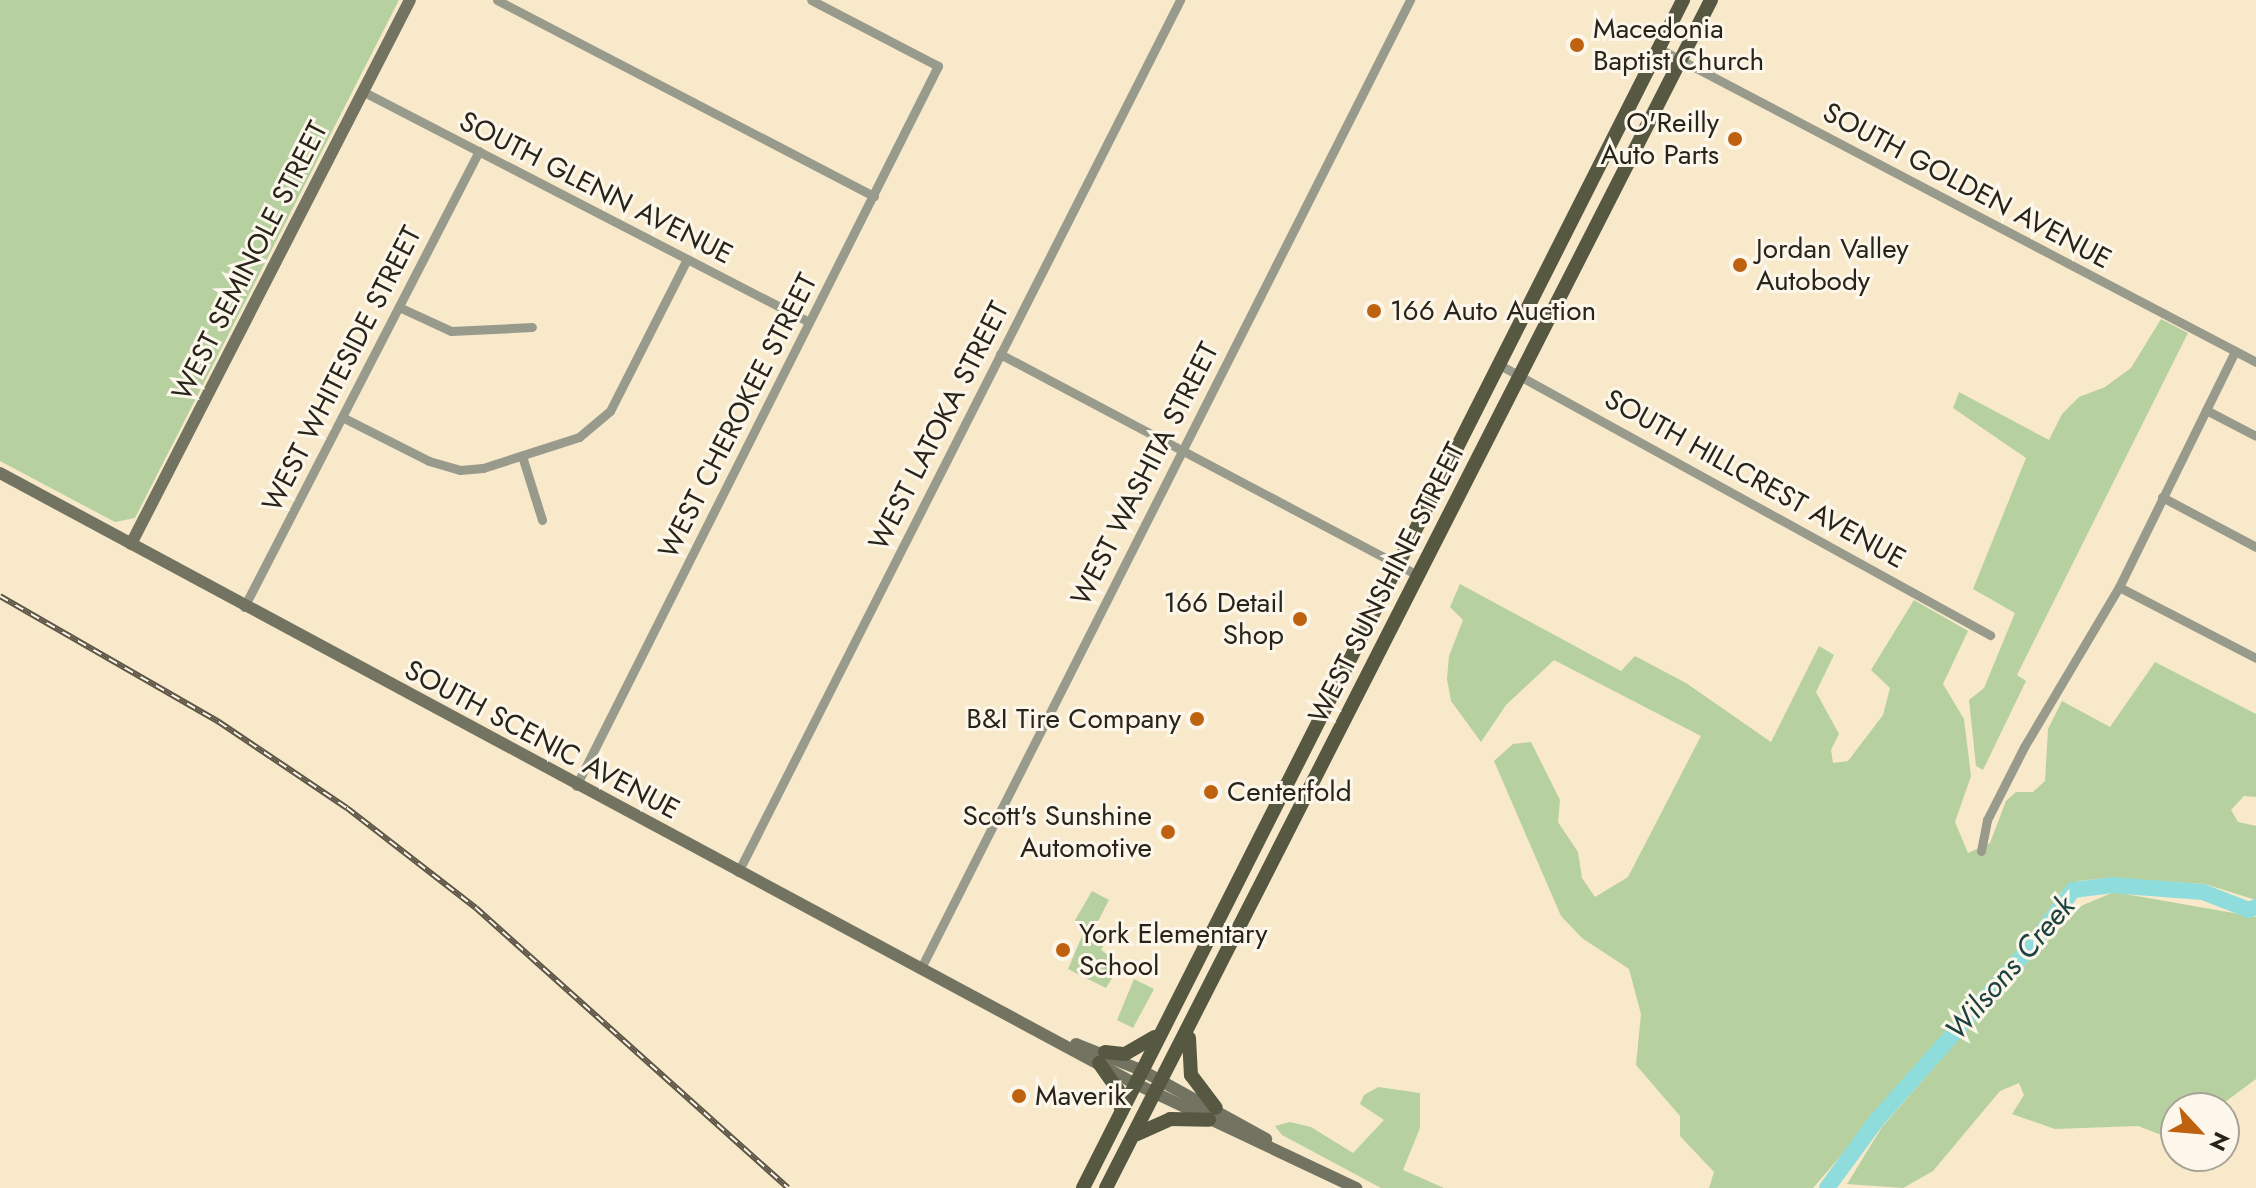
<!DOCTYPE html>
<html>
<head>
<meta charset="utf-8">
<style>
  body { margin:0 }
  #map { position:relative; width:2256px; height:1188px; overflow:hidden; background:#f7e9ca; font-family:Jost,sans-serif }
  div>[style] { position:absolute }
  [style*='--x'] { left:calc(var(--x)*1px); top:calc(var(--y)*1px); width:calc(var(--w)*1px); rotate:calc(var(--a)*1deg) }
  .green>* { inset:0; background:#b6d19f }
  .river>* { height:16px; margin:-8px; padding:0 8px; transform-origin:8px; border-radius:8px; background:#8fdcdc }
  .street>* { height:9px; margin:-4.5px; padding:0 4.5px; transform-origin:4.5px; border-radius:4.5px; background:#989a8c }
  .secondary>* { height:12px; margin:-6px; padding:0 6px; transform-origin:6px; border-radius:6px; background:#727360 }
  .primary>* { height:14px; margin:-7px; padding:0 7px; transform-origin:7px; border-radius:7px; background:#565841 }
  .rail>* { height:6px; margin-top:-3px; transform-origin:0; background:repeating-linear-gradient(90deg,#fdf7eb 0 9px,#5d5646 0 18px); box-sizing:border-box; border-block:2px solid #5d5646 }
  .dots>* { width:22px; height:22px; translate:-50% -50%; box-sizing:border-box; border:4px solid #fdf7eb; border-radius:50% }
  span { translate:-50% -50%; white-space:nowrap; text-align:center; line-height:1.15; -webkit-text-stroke:6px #fdf7eb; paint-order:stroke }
  .poi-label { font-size:28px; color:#292419 }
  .left { translate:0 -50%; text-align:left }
  .right { translate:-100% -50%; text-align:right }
  .street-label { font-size:28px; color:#292419 }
  .water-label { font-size:30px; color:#1c4141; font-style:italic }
  .north { position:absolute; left:2160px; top:1092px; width:80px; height:80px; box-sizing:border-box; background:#fdf7eb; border:2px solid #a8a397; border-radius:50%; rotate:116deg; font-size:22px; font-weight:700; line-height:32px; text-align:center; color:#292419 }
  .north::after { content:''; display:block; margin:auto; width:28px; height:36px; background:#be6210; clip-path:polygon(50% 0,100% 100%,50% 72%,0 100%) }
</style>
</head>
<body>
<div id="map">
  <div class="green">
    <i style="clip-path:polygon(0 0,399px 0,135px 518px,115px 522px,0 461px)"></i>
    <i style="clip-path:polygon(2161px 319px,2188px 333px,2017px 675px,2026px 681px,1983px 770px,1976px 766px,1969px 700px,1984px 688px,2015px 613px,1973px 589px,2026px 458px,1953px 408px,1959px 392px,2049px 440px,2062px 414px,2079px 397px,2105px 387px,2131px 368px)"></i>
    <i style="clip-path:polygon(1460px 584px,1621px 671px,1635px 656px,1686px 683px,1771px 742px,1819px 646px,1834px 655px,1816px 692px,1839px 734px,1831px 750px,1833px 763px,1848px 761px,1883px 715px,1890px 688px,1871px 670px,1914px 600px,1968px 631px,1943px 684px,1964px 719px,1971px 776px,1955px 822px,1968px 853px,1990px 843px,2006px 801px,2016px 792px,2033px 792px,2045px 781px,2048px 729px,2062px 701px,2110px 727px,2155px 662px,2256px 714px,2256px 797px,2244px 796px,2231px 810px,2238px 822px,2256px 826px,2256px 900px,2205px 884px,2106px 878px,2078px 881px,2061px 892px,2031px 936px,1813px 1188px,1709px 1188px,1714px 1172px,1680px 1136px,1680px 1116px,1636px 1065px,1641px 1014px,1629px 969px,1582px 938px,1561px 916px,1494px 761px,1513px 744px,1531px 742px,1560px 800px,1558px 822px,1578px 852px,1582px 878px,1595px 897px,1628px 877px,1701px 736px,1554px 660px,1506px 705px,1481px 742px,1451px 701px,1447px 679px,1449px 656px,1463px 620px,1450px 607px)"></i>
    <i style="clip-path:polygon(1092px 891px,1109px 900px,1094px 929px,1107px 938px,1101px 950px,1121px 964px,1106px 988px,1068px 969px,1085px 929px,1074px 922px)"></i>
    <i style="clip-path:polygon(2114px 892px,2256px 917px,2256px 1079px,2217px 1108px,2176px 1108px,2176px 1135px,2164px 1136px,2138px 1126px,2055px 1129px,2012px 1114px,2024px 1095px,2019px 1083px,2000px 1091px,1933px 1171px,1903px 1188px,1847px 1184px,1882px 1127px,2005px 986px,2081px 906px)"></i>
    <i style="clip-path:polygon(1134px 979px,1154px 989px,1133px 1028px,1117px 1020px)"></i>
    <i style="clip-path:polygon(1378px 1087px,1420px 1093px,1420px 1128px,1403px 1170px,1444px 1188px,1381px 1188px,1282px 1135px,1275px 1126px,1290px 1122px,1311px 1127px,1353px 1153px,1384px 1120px,1360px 1104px,1364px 1095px)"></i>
  </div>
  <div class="river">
    <i style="--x:1827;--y:1188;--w:83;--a:-53.8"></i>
    <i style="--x:1876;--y:1121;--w:238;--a:-48.4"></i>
    <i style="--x:2034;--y:943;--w:66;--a:-53.7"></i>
    <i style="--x:2073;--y:890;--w:38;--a:-7"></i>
    <i style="--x:2111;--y:885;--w:92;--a:4.4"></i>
    <i style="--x:2203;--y:892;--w:49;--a:21.4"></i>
    <i style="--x:2249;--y:910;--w:8;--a:-23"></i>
  </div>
  <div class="street">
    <i style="--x:497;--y:0;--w:425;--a:27.5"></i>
    <i style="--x:1658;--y:48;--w:675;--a:27.7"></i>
    <i style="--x:364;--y:92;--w:501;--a:27.33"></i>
    <i style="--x:399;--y:307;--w:57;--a:24.8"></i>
    <i style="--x:451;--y:331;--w:81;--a:-2.8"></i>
    <i style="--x:1000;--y:354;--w:474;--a:27.9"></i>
    <i style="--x:1498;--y:364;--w:562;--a:28.85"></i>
    <i style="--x:2206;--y:410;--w:56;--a:27.5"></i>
    <i style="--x:342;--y:417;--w:97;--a:26.8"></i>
    <i style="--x:429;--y:461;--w:32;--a:16"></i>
    <i style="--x:460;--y:470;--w:23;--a:-5"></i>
    <i style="--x:483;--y:468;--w:101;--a:-17.9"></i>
    <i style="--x:579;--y:437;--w:40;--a:-40"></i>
    <i style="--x:610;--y:411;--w:170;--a:-63.1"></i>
    <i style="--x:522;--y:456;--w:67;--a:72.6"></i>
    <i style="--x:2162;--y:497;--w:106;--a:28"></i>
    <i style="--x:2119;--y:587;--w:154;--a:27.4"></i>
    <i style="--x:244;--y:607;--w:513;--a:-62.74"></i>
    <i style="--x:576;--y:786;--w:806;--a:-63.31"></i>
    <i style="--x:938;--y:66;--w:143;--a:-152.5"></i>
    <i style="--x:1981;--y:851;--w:32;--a:-79"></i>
    <i style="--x:1987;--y:820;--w:82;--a:-63.1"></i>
    <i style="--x:2024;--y:747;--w:186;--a:-59.3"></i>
    <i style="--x:2119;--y:587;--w:263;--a:-63.8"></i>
    <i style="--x:738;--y:872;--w:978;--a:-63.12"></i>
    <i style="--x:921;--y:968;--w:1085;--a:-63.2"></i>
  </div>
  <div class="secondary">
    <i style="--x:0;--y:473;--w:1288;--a:28.28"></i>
    <i style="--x:1134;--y:1083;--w:246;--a:25.3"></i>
    <i style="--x:131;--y:544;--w:611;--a:-62.85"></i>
    <i style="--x:1076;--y:1044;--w:70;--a:21.8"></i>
    <i style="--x:1141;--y:1070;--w:143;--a:28.9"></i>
  </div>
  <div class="primary">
    <i style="--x:1189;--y:1038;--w:37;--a:87"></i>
    <i style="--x:1191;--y:1075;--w:41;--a:52.9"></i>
    <i style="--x:1105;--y:1052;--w:20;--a:6"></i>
    <i style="--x:1125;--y:1054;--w:34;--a:-30"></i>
    <i style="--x:1099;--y:1063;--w:33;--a:55"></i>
    <i style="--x:1118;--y:1090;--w:18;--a:81"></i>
    <i style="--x:1137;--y:1134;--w:36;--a:-24"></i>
    <i style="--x:1170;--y:1119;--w:39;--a:1"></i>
    <i style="--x:1083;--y:1188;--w:1331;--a:-63.2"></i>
    <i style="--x:1106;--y:1188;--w:1333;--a:-63.01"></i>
  </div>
  <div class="rail">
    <i style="--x:0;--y:596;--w:253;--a:29.9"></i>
    <i style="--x:219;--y:722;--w:154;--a:33.9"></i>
    <i style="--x:347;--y:808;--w:163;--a:37.8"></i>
    <i style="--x:476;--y:908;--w:419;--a:41.9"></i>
  </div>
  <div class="dots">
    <i style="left:1577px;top:45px;background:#be6210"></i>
    <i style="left:1735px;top:139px;background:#be6210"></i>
    <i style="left:1740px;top:265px;background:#be6210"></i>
    <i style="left:1374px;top:311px;background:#be6210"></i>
    <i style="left:1300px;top:619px;background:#be6210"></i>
    <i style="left:1197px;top:719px;background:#be6210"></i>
    <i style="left:1211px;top:792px;background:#be6210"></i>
    <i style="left:1168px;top:832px;background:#be6210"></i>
    <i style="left:1063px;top:950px;background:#be6210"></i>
    <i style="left:1019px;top:1096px;background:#be6210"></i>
  </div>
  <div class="poi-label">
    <span class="left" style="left:1593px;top:45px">Macedonia<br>Baptist Church</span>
    <span class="right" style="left:1719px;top:139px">O'Reilly<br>Auto Parts</span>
    <span class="left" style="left:1756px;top:265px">Jordan Valley<br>Autobody</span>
    <span class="left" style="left:1390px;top:311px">166 Auto Auction</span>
    <span class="right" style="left:1284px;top:619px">166 Detail<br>Shop</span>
    <span class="right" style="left:1181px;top:719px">B&amp;I Tire Company</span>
    <span class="left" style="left:1227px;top:792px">Centerfold</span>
    <span class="right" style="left:1152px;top:832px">Scott's Sunshine<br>Automotive</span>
    <span class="left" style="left:1079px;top:950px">York Elementary<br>School</span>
    <span class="left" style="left:1035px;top:1096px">Maverik</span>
  </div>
  <div class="street-label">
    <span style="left:1967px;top:186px;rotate:28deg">SOUTH GOLDEN AVENUE</span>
    <span style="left:596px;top:188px;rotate:27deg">SOUTH GLENN AVENUE</span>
    <span style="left:250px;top:261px;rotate:-63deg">WEST SEMINOLE STREET</span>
    <span style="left:342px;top:369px;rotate:-63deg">WEST WHITESIDE STREET</span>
    <span style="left:738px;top:416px;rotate:-63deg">WEST CHEROKEE STREET</span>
    <span style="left:939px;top:426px;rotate:-63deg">WEST LATOKA STREET</span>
    <span style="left:1145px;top:474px;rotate:-63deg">WEST WASHITA STREET</span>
    <span style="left:1755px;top:479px;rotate:29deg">SOUTH HILLCREST AVENUE</span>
    <span style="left:1387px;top:583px;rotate:-63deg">WEST SUNSHINE STREET</span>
    <span style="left:542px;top:740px;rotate:28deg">SOUTH SCENIC AVENUE</span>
  </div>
  <div class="water-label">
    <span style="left:2010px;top:968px;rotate:-49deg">Wilsons Creek</span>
  </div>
  <div class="north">N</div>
</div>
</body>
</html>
